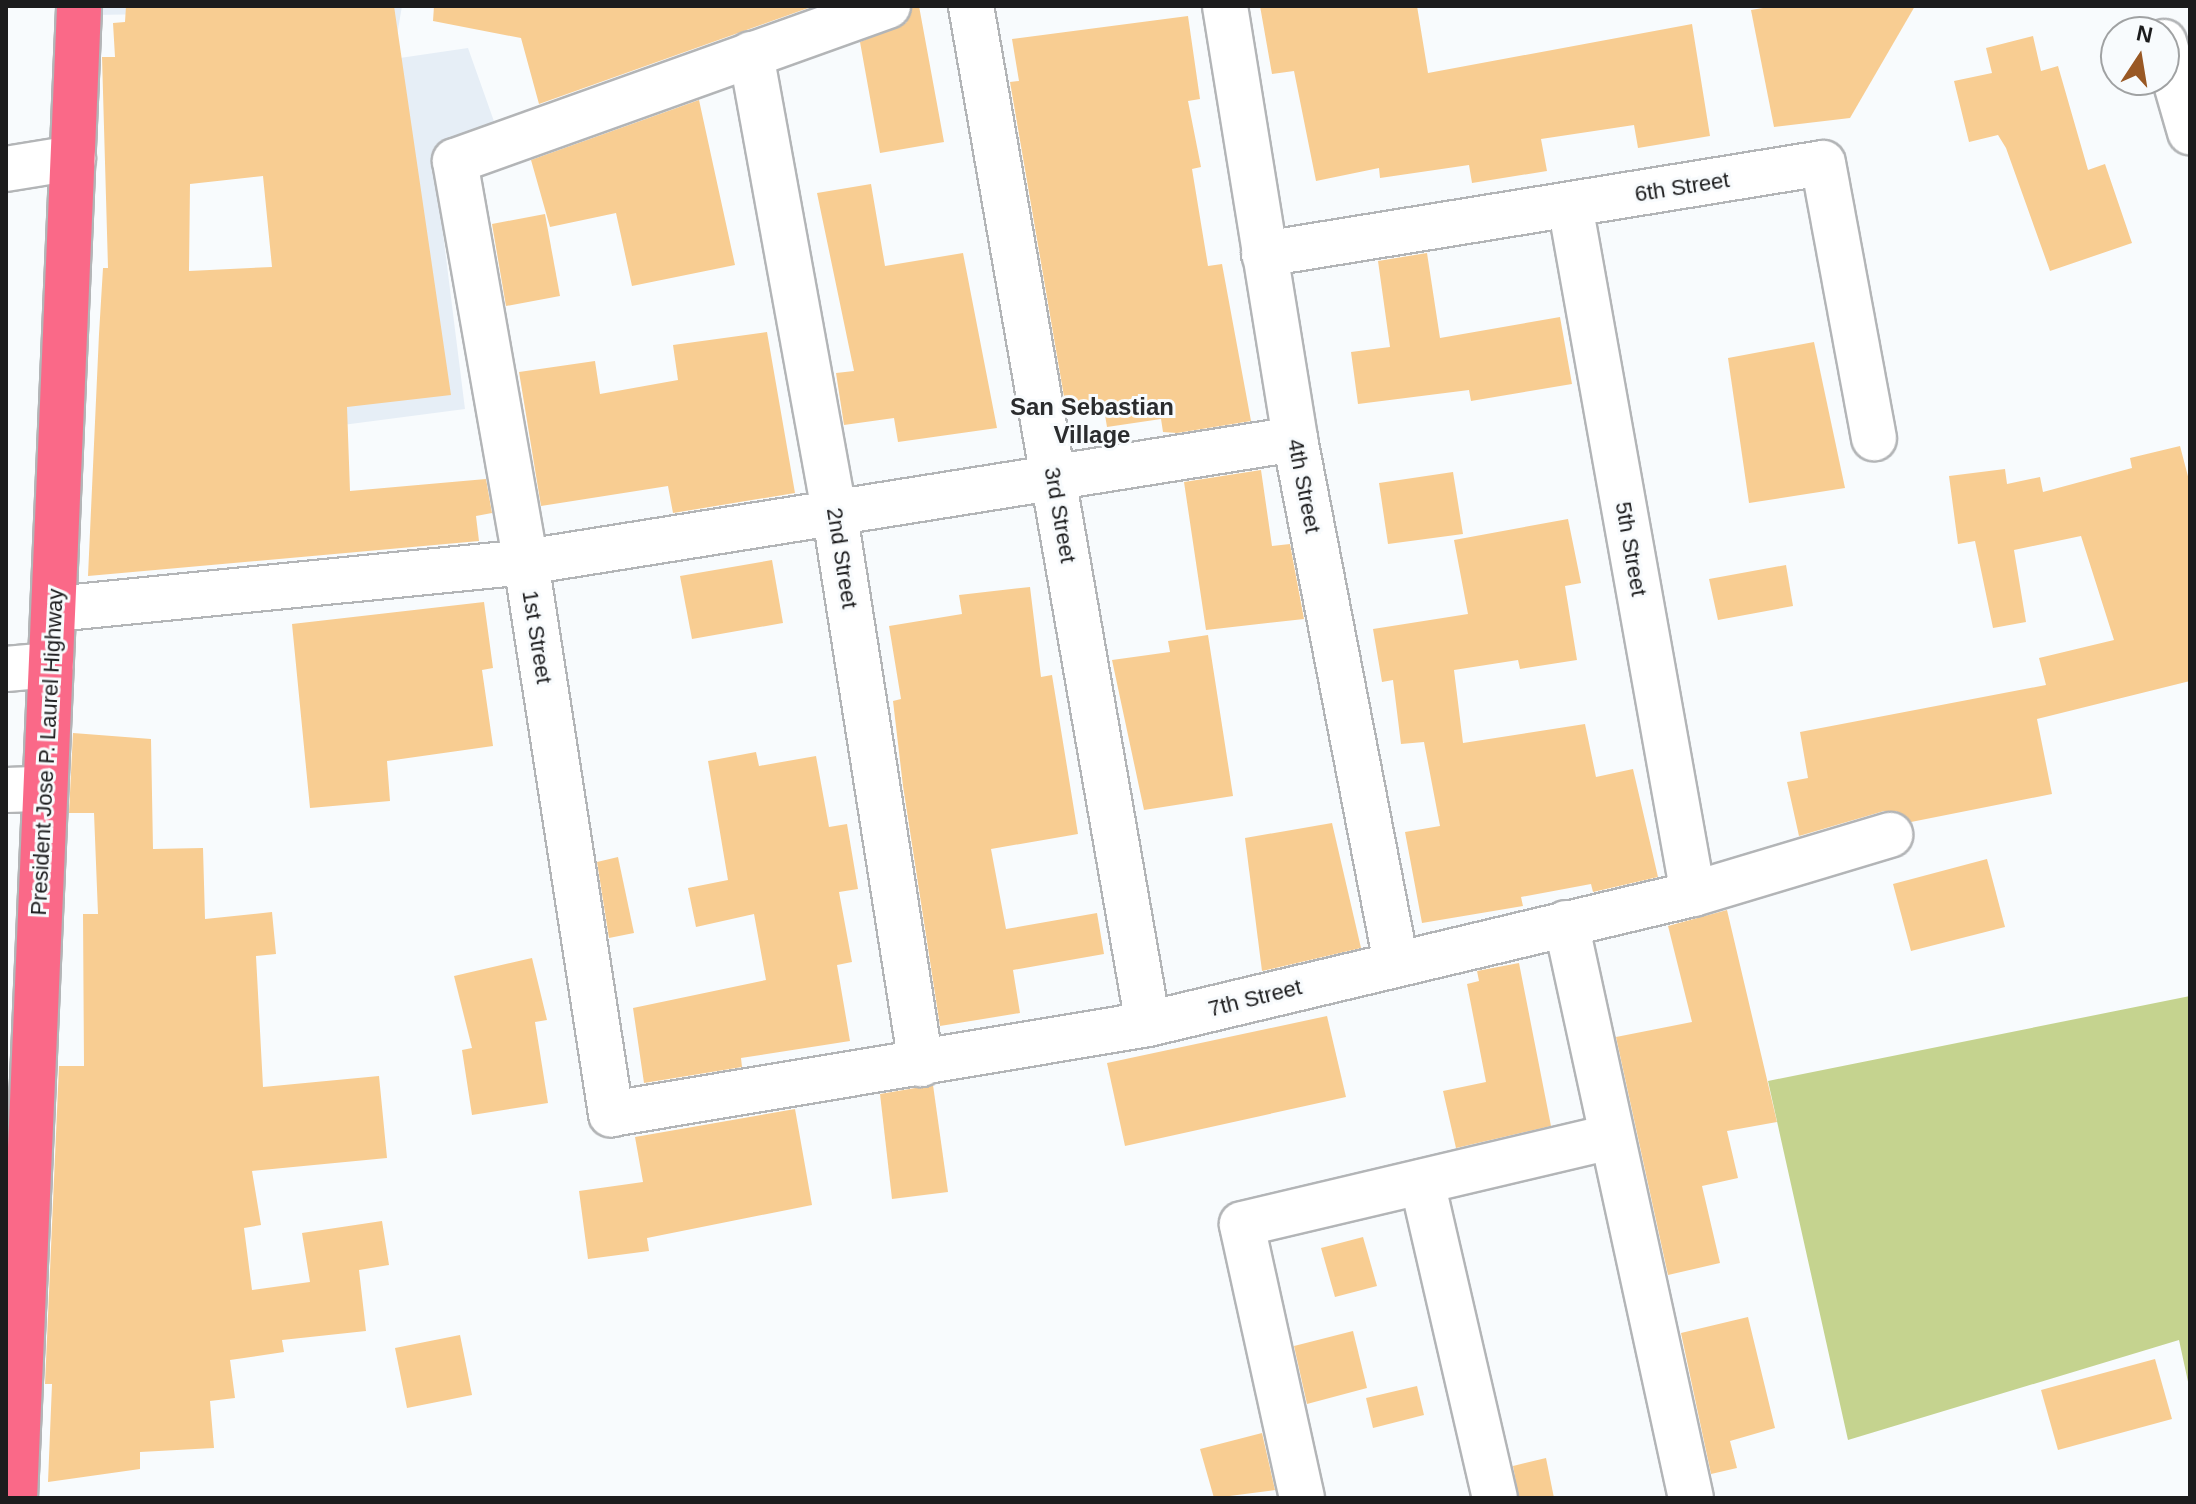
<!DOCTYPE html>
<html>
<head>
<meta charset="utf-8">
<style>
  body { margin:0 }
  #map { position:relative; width:2196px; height:1504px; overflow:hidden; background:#f8fbfd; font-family:Arial,sans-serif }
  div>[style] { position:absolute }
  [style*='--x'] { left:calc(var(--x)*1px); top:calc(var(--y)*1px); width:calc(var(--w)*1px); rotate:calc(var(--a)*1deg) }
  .built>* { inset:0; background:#e6eef6 }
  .green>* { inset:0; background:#c5d38f }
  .building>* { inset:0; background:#f8cd92 }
  .roads { filter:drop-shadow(2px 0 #b3b5b7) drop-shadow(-2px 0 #b3b5b7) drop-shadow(0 2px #b3b5b7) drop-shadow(0 -2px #b3b5b7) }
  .minor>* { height:44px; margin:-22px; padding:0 22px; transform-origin:22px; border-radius:22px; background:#fff }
  .highway>* { height:44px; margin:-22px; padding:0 22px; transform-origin:22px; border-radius:22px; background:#fa6988 }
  span { translate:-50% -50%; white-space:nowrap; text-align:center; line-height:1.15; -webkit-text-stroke:6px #f8fbfd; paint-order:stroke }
  .street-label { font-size:22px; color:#1c1c1d }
  .neighbourhood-label { font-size:24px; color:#2b2c2e; font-weight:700 }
  .frame { position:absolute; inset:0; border:8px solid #1c1c1d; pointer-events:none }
  .north { position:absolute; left:2100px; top:16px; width:80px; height:80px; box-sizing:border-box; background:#f8fbfd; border:2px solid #a0a2a3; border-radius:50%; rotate:12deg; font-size:22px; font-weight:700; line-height:32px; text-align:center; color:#1c1c1d }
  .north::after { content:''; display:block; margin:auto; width:28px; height:36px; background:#995824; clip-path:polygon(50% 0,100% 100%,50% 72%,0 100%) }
</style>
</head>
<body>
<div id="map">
  <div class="built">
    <i style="clip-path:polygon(93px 6px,402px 6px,393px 59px,468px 48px,496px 127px,441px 150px,437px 186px,465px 409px,335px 426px,224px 13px,92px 15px)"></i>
  </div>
  <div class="green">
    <i style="clip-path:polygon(2190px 996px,2190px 1391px,2179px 1340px,1848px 1440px,1768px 1081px)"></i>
  </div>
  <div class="building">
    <i style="clip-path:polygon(evenodd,126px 6px,394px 6px,451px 395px,347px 407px,350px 491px,486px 479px,492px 513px,476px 516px,479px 541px,88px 576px,99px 334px,103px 268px,108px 268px,102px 57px,115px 57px,113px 23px,125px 22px,126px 6px,263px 176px,272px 267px,189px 271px,190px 184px,263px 176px)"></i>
    <i style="clip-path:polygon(434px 6px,811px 6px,811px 7px,539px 104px,521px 38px,433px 21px)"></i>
    <i style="clip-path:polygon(912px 6px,919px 6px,944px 142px,880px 153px,860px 42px,906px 23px)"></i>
    <i style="clip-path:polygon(1260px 6px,1417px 6px,1428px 73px,1692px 24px,1710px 136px,1638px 148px,1634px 125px,1541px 139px,1547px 171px,1472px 183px,1469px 165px,1380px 178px,1379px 168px,1316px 181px,1294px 71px,1272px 74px)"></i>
    <i style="clip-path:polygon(1775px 6px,1915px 6px,1850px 118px,1774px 127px,1751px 10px)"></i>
    <i style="clip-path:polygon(1188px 16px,1200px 99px,1188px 101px,1201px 167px,1192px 169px,1208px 266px,1222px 264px,1251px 421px,1177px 433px,1163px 432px,1161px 419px,1107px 427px,1104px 409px,1067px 414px,1010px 82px,1019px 81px,1012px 39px)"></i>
    <i style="clip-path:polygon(2033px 36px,2041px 71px,2058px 66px,2088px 170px,2105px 164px,2132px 243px,2050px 271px,2006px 148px,1998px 135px,1969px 142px,1954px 81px,1992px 73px,1986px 48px)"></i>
    <i style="clip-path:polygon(699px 100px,735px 265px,632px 286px,616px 213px,550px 227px,531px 160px)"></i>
    <i style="clip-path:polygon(871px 184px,885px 266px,963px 253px,997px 428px,898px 442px,894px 418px,844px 425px,836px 373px,854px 371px,817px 193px)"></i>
    <i style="clip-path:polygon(545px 214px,560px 296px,506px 306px,492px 224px)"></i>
    <i style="clip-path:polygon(1427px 253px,1440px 338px,1560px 317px,1572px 384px,1471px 401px,1469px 390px,1358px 404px,1351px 352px,1390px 347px,1378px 261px)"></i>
    <i style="clip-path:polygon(767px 332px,795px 493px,673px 513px,668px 486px,541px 506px,519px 372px,595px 361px,600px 394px,678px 380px,673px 345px)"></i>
    <i style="clip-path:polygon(1814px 342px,1845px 488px,1749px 503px,1728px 358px)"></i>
    <i style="clip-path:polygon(2180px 446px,2190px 484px,2190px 681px,2037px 719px,2052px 794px,1911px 822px,1896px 811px,1884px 811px,1799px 836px,1787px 782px,1808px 778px,1800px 732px,2046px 685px,2039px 658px,2114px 640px,2081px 536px,2014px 550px,2026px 622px,1993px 628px,1975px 541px,1958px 544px,1949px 476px,2005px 469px,2007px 484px,2040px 477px,2043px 492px,2132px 468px,2130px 458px)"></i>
    <i style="clip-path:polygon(1261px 470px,1272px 546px,1290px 544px,1304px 619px,1206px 630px,1184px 482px)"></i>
    <i style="clip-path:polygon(1453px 472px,1463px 534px,1388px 544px,1379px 483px)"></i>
    <i style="clip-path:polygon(1568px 519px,1581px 583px,1565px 586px,1577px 660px,1520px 669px,1518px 660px,1454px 670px,1463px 743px,1585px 724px,1596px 777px,1633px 769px,1658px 877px,1593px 892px,1591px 884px,1521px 897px,1523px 906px,1422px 923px,1405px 832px,1440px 826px,1424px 742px,1401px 744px,1393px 680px,1382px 682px,1373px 629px,1468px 614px,1454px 540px)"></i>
    <i style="clip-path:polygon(772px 560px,783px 623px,692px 639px,680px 576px)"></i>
    <i style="clip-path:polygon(1786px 565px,1793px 606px,1718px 620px,1709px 579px)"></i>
    <i style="clip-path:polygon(1030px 587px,1041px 677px,1052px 675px,1078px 834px,991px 849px,1006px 929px,1097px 913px,1104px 954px,1013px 970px,1020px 1013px,940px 1026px,903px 786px,893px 701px,901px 699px,889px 626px,962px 614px,959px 595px)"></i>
    <i style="clip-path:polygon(484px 602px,493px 668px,482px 670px,493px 746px,387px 761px,390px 801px,310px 808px,292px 624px)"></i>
    <i style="clip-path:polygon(1208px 635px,1233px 796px,1144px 810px,1112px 660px,1170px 652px,1168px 641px)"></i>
    <i style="clip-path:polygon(73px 733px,151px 739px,153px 849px,203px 848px,205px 919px,272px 912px,276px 954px,256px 956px,263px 1087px,379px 1076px,387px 1158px,252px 1171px,261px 1225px,244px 1228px,252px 1290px,310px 1282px,302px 1233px,382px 1221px,389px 1265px,359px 1270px,366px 1331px,282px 1340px,284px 1352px,230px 1360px,235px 1398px,210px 1401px,214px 1448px,140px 1452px,140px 1469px,48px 1482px,52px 1384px,45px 1384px,59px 1066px,84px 1066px,83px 914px,98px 914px,94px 813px,69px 813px)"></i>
    <i style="clip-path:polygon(756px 752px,759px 766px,816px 756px,829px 827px,847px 824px,858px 889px,839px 892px,852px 962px,837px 965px,850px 1041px,741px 1058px,742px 1067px,644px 1083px,633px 1008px,766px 980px,754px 914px,696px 927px,688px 888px,728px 880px,708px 761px)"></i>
    <i style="clip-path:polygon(1332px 823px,1361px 948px,1262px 971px,1245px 838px)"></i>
    <i style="clip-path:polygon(618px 857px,634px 933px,609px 938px,597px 862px)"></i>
    <i style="clip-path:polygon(1987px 859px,2005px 927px,1911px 951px,1893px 884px)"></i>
    <i style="clip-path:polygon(1727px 910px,1777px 1122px,1727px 1131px,1738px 1178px,1702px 1186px,1720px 1263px,1668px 1275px,1616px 1037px,1692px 1022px,1668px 926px)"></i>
    <i style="clip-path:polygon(532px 958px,547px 1020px,535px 1022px,548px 1103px,472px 1115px,462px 1050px,472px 1048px,454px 976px)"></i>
    <i style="clip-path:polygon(1519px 963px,1551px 1126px,1456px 1148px,1443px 1091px,1486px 1082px,1467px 984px,1479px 981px,1477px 971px)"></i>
    <i style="clip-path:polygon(1327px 1016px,1346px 1097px,1125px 1146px,1107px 1063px)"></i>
    <i style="clip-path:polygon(933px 1085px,948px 1192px,892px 1199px,880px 1094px)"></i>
    <i style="clip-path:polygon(795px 1109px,812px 1205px,647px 1238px,649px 1251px,588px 1259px,579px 1191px,643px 1182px,635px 1137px)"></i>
    <i style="clip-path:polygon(1363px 1237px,1377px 1286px,1335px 1297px,1321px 1248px)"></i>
    <i style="clip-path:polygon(1748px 1317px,1775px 1428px,1730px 1441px,1737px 1468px,1711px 1474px,1681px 1333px)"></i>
    <i style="clip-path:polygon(1353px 1331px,1367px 1388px,1307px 1404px,1294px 1346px)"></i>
    <i style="clip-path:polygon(460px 1335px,472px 1395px,407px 1408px,395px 1348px)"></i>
    <i style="clip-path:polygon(2155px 1359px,2172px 1419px,2058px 1450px,2041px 1390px)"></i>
    <i style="clip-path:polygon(1417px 1386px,1424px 1415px,1373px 1428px,1366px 1398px)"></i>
    <i style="clip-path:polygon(1262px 1433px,1275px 1490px,1214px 1498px,1200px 1449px)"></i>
    <i style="clip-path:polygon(1546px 1458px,1554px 1498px,1519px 1498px,1513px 1466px)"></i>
  </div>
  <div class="roads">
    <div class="minor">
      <i style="--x:888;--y:6;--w:460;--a:160.3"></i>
      <i style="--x:455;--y:161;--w:407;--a:80"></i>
      <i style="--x:526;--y:562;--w:559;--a:81.25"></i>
      <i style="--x:611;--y:1114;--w:544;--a:-9.51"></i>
      <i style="--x:1148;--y:1024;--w:560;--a:-13.42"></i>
      <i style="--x:1693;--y:894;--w:206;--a:-16.7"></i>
      <i style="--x:971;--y:6;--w:1033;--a:80.14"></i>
      <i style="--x:1225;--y:6;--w:439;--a:80.8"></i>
      <i style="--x:1295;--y:439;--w:534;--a:79.09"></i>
      <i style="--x:2164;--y:42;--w:94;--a:73.9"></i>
      <i style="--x:751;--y:54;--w:463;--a:79.7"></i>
      <i style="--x:834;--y:510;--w:561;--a:81.08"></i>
      <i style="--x:6;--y:169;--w:68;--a:-9.3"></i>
      <i style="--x:1570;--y:205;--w:700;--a:79.88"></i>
      <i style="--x:1264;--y:254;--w:566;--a:-9.25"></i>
      <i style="--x:1823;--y:163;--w:280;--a:79.5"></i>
      <i style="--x:55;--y:609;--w:473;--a:-5.7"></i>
      <i style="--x:526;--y:562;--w:779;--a:-9.09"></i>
      <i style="--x:6;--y:669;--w:45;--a:-5.1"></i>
      <i style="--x:6;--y:790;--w:37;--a:-2"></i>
      <i style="--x:1566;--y:923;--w:588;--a:77.74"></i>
      <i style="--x:1422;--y:1182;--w:324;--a:77"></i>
      <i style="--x:1302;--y:1498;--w:280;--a:-102.4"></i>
      <i style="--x:1242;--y:1224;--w:379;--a:-13.3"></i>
    </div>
    <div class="highway">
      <i style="--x:15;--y:1498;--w:1493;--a:-87.54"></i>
    </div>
  </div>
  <div class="street-label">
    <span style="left:1682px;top:187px;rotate:-9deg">6th Street</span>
    <span style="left:1304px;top:486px;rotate:79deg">4th Street</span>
    <span style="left:1060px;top:515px;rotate:80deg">3rd Street</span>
    <span style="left:1631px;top:549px;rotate:80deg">5th Street</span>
    <span style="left:842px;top:558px;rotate:81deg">2nd Street</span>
    <span style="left:537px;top:637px;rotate:81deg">1st Street</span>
    <span style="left:47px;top:752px;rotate:-87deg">President Jose P. Laurel Highway</span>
    <span style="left:1255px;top:998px;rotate:-14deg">7th Street</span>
  </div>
  <div class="neighbourhood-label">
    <span style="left:1092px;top:421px">San Sebastian<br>Village</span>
  </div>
  <div class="frame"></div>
  <div class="north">N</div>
</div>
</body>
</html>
